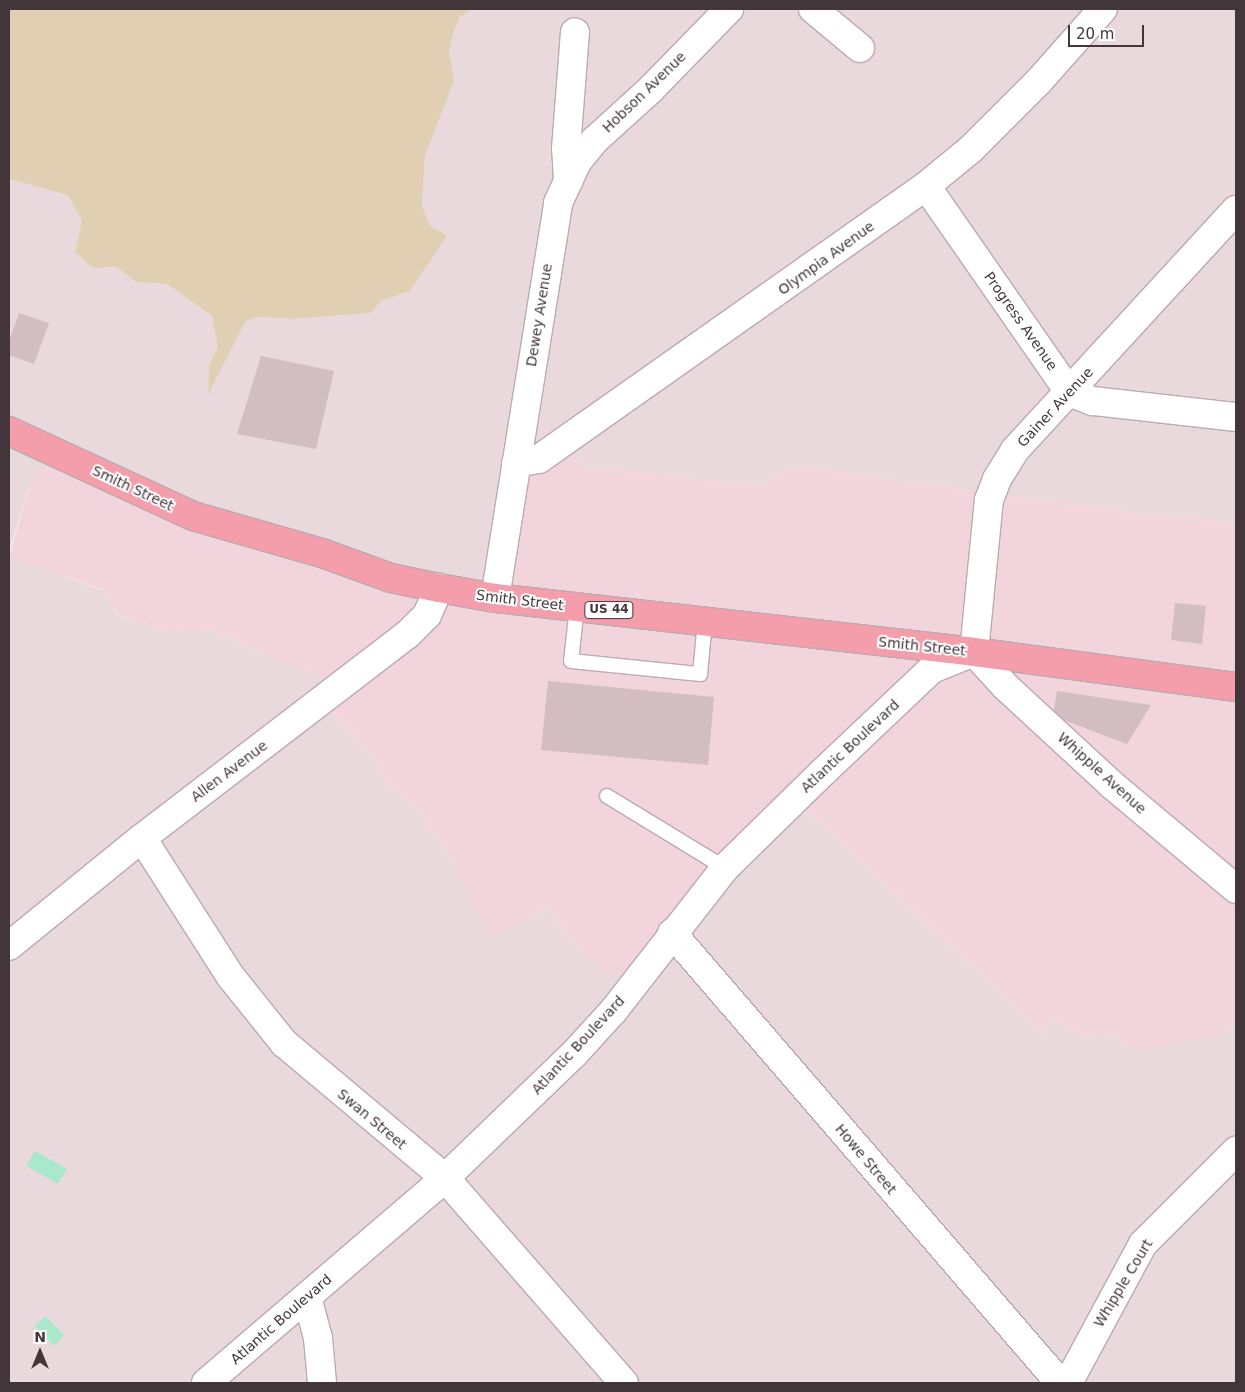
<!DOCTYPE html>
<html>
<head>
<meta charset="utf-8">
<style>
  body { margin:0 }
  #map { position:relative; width:1245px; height:1392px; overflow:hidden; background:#f1e7e8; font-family:"DejaVu Sans",sans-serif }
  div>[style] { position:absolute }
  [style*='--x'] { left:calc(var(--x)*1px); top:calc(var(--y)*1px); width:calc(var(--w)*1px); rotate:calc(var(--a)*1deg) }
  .residential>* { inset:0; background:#e9d9dc }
  .commercial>* { inset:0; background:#f1d4dc }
  .green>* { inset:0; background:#e1cfb4 }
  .water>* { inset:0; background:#a9e8cb }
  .building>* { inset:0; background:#d2bdc2 }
  .roads { filter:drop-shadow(1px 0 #bcaaae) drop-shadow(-1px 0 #bcaaae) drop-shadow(0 1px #bcaaae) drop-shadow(0 -1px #bcaaae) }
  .service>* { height:14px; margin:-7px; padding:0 7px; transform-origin:7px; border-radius:7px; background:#fff }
  .minor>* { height:28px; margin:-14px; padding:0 14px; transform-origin:14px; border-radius:14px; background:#fff }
  .tertiary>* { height:28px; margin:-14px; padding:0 14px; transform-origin:14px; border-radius:14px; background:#fff }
  .primary>* { height:28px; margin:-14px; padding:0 14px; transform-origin:14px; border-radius:14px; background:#f39eaa }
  span { translate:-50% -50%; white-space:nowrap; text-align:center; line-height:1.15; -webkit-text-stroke:4px #fff; paint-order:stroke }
  .shield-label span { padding:1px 4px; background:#fff; border:1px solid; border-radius:4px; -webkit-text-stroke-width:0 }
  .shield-label { font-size:12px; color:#43363a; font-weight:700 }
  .street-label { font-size:14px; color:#43363a }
  .frame { position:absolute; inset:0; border:10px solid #43363a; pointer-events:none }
  .north { position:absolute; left:15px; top:1327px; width:50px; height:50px; -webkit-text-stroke:4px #fff; paint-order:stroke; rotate:0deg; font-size:14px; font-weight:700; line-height:20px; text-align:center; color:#43363a }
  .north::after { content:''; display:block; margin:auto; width:18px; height:22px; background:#43363a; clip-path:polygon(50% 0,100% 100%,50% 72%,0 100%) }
  .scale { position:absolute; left:1068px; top:25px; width:76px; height:22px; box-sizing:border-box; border:2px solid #43363a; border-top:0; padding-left:6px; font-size:15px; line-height:18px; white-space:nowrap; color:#43363a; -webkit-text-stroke:4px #fff; paint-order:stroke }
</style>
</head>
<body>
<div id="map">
  <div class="residential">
    <i style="clip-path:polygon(472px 9px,1236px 9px,1236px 524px,1124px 512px,791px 466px,762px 486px,587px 468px,562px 446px,497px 595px,430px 615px,415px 600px,35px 470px,9px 550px,9px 179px,68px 195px,82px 220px,75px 252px,93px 268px,118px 267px,136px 282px,167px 284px,212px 316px,218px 348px,209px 365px,208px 393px,245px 322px,256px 317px,292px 319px,371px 313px,381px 301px,410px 291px,446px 237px,430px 226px,422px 206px,425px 156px,454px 81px,449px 51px,454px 30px,460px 17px)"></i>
    <i style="clip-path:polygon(9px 557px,103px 590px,117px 615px,168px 631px,213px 630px,348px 691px,331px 711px,374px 756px,387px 785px,420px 811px,457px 868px,530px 919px,546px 906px,587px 957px,795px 799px,998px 990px,1043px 1037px,1050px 1017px,1083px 1035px,1114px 1034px,1129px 1046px,1225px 1032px,1236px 1025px,1236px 1383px,9px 1383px)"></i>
  </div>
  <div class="commercial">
    <i style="clip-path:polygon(562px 446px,587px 468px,762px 486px,791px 466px,1124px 512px,1236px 524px,1236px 1025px,1225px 1032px,1153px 1048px,1129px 1046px,1114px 1034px,1083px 1035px,1050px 1017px,1043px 1037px,998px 990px,795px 799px,632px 988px,587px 957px,546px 906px,530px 919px,488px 936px,457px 868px,420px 811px,387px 785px,374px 756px,331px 711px,331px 704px,347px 690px,213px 630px,168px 631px,117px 614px,103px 589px,9px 557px,35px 470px,53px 467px,166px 512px,415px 600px,430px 615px,446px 598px,489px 603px,516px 473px)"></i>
  </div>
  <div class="green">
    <i style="clip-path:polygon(9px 9px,472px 9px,460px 17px,454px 30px,449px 51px,454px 81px,425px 156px,422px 206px,430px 226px,447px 236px,410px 291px,381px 301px,371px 313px,292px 319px,256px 317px,245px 322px,208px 395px,209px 365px,218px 348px,212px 316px,167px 284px,136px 282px,117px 267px,93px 268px,75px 252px,82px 220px,68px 195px,9px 179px)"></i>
  </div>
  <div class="water">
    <i style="clip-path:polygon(35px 1151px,67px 1169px,58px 1184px,26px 1166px)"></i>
    <i style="clip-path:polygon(45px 1316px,64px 1335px,54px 1346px,35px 1326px)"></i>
  </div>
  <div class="building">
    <i style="clip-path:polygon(19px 313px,49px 323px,34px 364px,9px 355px,9px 341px)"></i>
    <i style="clip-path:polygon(261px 356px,334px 371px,316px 449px,237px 434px)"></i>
    <i style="clip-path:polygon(1175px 603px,1206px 606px,1202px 644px,1171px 640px)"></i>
    <i style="clip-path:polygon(548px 681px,714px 697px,708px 765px,541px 750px)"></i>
    <i style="clip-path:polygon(1057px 691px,1151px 705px,1127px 744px,1053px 716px)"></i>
  </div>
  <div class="roads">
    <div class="service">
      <i style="--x:577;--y:607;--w:54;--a:96.3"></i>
      <i style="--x:571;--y:661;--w:130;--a:5.8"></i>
      <i style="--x:700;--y:674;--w:53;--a:-84.6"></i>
      <i style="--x:607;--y:796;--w:138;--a:31.4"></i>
    </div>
    <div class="minor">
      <i style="--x:813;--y:9;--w:61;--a:39.7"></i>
      <i style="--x:568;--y:182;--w:33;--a:-93"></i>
      <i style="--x:566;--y:149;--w:117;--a:-85.6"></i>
      <i style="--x:926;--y:186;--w:251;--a:55.2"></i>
      <i style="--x:1069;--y:392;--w:26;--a:21"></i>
      <i style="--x:1093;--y:401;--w:144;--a:6.4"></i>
      <i style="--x:516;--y:463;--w:23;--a:-10"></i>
      <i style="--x:539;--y:459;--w:474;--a:-35.2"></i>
      <i style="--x:926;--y:186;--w:58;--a:-39.4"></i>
      <i style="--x:971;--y:149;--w:96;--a:-45"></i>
      <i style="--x:1039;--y:81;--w:96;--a:-48.4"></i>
      <i style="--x:974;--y:652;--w:153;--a:-84.4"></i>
      <i style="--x:989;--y:500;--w:22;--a:-69"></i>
      <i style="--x:997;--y:479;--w:34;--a:-58"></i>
      <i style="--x:1015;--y:450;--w:326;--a:-47.4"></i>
      <i style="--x:974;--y:652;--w:47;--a:47.6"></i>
      <i style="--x:1006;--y:687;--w:143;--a:42.7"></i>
      <i style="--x:1111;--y:784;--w:163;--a:40"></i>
      <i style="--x:142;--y:838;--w:165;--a:57.4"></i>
      <i style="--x:231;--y:977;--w:85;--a:51.2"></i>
      <i style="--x:284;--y:1043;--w:210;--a:40"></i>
      <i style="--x:445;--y:1178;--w:272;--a:48.9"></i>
      <i style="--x:672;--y:933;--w:594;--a:49.23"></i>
      <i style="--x:307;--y:1297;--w:42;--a:75"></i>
      <i style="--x:318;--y:1338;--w:45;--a:84.9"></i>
      <i style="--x:206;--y:1383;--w:315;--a:-40.6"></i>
      <i style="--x:445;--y:1178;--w:179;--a:-43.9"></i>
      <i style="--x:574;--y:1054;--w:59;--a:-47.7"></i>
      <i style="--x:614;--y:1010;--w:180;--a:-52"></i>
      <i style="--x:725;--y:868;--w:137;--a:-44.4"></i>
      <i style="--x:823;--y:772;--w:150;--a:-43.4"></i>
      <i style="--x:932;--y:669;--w:45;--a:-22"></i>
      <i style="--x:1068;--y:1383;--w:158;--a:-61.7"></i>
      <i style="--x:1143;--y:1244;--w:132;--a:-45"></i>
    </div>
    <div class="tertiary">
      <i style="--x:495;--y:598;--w:400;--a:-80.9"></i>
      <i style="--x:558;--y:203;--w:45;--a:-65.1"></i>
      <i style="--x:577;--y:162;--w:28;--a:-51"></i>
      <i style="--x:595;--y:140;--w:76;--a:-42.3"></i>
      <i style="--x:651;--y:89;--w:112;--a:-45.7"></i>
      <i style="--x:9;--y:946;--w:171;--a:-39.1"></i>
      <i style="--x:142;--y:838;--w:335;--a:-37.5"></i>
      <i style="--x:408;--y:634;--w:27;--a:-45"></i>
      <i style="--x:427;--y:615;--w:30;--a:-66"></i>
    </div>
    <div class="primary">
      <i style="--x:9;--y:431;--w:203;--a:24.8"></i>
      <i style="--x:193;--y:516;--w:134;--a:16"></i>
      <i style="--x:322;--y:553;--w:73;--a:19.9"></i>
      <i style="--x:391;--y:578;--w:49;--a:11.8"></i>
      <i style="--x:439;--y:588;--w:57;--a:10.1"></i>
      <i style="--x:495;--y:598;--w:482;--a:6.4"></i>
      <i style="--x:974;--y:652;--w:264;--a:7.6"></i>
    </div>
  </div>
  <div class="shield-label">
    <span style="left:609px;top:610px">US 44</span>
  </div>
  <div class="street-label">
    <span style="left:644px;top:92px;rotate:-44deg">Hobson Avenue</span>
    <span style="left:826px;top:258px;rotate:-36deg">Olympia Avenue</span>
    <span style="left:539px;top:315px;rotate:-81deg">Dewey Avenue</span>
    <span style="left:1021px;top:321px;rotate:55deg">Progress Avenue</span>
    <span style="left:1055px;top:407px;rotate:-47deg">Gainer Avenue</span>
    <span style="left:133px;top:488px;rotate:25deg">Smith Street</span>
    <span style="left:520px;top:600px;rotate:7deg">Smith Street</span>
    <span style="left:922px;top:646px;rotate:6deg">Smith Street</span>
    <span style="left:850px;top:746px;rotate:-43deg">Atlantic Boulevard</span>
    <span style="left:229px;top:771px;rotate:-37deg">Allen Avenue</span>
    <span style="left:1102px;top:773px;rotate:42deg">Whipple Avenue</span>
    <span style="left:578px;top:1045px;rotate:-47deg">Atlantic Boulevard</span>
    <span style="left:372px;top:1119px;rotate:40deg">Swan Street</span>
    <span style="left:866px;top:1159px;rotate:50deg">Howe Street</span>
    <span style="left:1123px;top:1283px;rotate:-59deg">Whipple Court</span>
    <span style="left:281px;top:1319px;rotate:-41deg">Atlantic Boulevard</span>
  </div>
  <div class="frame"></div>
  <div class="north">N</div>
  <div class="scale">20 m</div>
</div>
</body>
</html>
